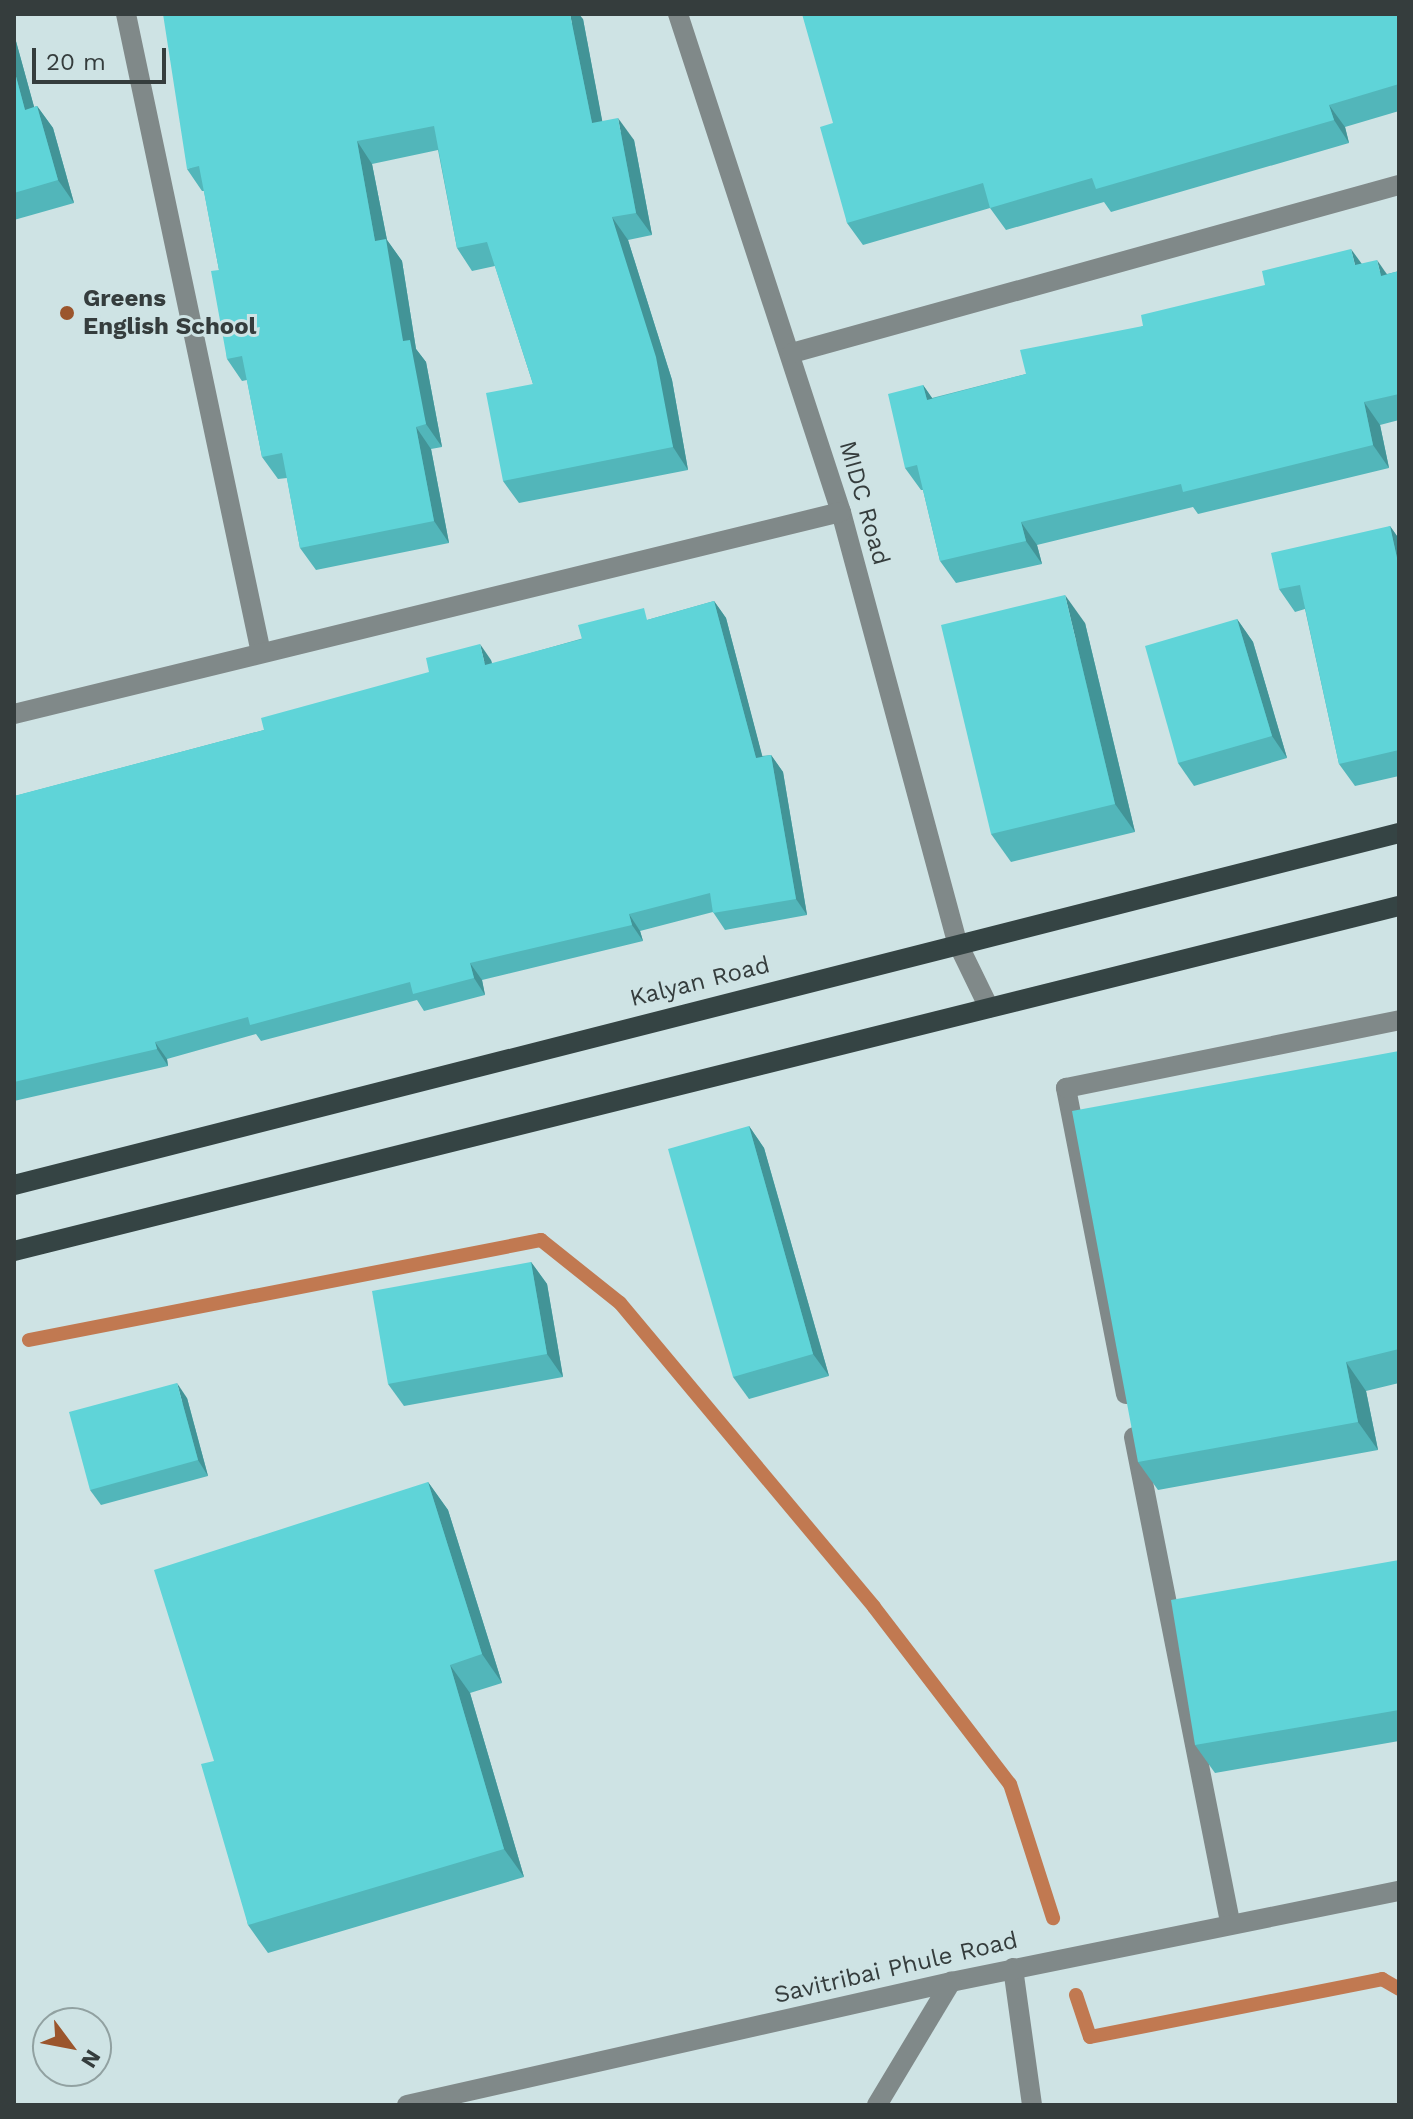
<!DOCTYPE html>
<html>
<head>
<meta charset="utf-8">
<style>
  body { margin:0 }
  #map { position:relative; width:1413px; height:2119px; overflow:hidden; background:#cee3e4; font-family:"Work Sans",sans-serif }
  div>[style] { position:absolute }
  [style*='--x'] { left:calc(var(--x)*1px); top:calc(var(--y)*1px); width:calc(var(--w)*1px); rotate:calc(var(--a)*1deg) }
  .stream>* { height:14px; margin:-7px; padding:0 7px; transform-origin:7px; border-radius:7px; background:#c17951 }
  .minor>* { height:20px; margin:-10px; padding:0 10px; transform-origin:10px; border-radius:10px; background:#808989 }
  .major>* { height:20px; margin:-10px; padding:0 10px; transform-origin:10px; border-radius:10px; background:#354444 }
  .wall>* { inset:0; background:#52b6ba }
  .shaded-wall>* { inset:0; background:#429497 }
  .building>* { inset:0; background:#5fd4d8 }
  .dots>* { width:22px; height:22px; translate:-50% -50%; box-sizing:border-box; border:4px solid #cee3e4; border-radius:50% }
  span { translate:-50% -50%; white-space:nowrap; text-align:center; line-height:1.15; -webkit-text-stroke:6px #cee3e4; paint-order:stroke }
  .poi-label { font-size:24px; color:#353d3d; font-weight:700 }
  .left { translate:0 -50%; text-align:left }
  .street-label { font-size:24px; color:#353d3d }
  .frame { position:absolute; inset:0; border:16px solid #353d3d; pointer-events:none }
  .north { position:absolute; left:32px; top:2007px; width:80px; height:80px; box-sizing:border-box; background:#cee3e4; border:2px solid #91a1a1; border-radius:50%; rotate:122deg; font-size:22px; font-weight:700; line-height:32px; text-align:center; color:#353d3d }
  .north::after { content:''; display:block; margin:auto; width:28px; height:36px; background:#9b552c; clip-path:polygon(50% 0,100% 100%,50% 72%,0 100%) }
  .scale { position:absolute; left:32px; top:48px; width:134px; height:36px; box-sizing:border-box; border:4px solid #353d3d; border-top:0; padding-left:10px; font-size:24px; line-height:28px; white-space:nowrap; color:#353d3d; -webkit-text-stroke:6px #cee3e4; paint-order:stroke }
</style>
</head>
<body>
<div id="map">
  <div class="stream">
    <i style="--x:29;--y:1340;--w:522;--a:-11.05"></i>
    <i style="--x:541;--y:1240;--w:101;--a:38.6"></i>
    <i style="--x:620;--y:1303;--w:396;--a:50.1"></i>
    <i style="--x:874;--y:1607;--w:223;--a:52.5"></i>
    <i style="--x:1010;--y:1784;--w:141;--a:72.2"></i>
    <i style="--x:1076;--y:1995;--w:44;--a:71.6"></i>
    <i style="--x:1090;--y:2037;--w:298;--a:-11.2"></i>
    <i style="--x:1382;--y:1979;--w:20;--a:30"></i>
  </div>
  <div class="minor">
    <i style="--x:126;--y:14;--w:653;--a:78.07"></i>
    <i style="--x:678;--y:14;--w:524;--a:71.88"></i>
    <i style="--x:841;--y:512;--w:445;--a:74.9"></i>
    <i style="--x:957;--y:942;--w:73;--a:64.1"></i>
    <i style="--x:792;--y:353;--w:630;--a:-15.47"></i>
    <i style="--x:14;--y:714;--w:851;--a:-13.73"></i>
    <i style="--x:1126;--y:1394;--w:312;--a:-101.1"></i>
    <i style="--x:1066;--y:1088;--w:340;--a:-11.5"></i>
    <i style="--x:1134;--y:1437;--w:496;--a:78.8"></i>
    <i style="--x:1013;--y:1968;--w:138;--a:82.1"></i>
    <i style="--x:407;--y:2105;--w:558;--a:-12.74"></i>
    <i style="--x:951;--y:1982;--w:457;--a:-11.5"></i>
    <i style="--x:877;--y:2105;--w:144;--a:-59"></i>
  </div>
  <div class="major">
    <i style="--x:14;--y:1185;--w:1429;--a:-14.26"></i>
    <i style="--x:14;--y:1251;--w:1427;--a:-13.99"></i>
  </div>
  <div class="wall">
    <i style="clip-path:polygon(1399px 14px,1399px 111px,1345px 127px,1349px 143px,1111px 212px,1104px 202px,1006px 230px,990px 208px,863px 245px,847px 223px,833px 123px)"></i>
    <i style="clip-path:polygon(583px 19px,602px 121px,634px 140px,652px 235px,628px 240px,672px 380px,688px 470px,519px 503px,503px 481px,533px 384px,495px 266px,472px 271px,457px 248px,438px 150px,372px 164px,387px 240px,402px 261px,416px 349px,426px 362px,442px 447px,431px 449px,449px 543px,316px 570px,300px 548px,287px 478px,278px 479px,262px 457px,247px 380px,242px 381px,227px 359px,219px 270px,204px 191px,202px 191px,187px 169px)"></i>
    <i style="clip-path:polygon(14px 34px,34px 107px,37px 106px,53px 128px,74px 203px,14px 220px)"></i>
    <i style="clip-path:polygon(1362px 264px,1387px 274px,1399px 271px,1399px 420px,1380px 425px,1389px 468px,1198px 514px,1193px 507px,1037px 545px,1042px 564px,956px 583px,940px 561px,923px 490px,921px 490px,905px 468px,923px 385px,932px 398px,1026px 374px,1143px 326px)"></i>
    <i style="clip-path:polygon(1390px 526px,1399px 539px,1399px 776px,1355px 786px,1339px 764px,1305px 609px,1295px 612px,1279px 589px)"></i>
    <i style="clip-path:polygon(714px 601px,726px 618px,762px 756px,771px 755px,783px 772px,807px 915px,725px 930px,713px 912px,640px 931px,643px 941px,482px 980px,485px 995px,424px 1011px,417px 1000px,261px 1041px,256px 1034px,167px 1059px,168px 1066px,14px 1101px,14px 795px,15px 796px,264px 730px,491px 660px,492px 664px)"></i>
    <i style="clip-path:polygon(1237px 619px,1253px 642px,1287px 758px,1194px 786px,1178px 763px)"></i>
    <i style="clip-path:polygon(1085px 623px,1135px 832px,1011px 862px,991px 834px)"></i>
    <i style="clip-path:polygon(1399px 1051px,1399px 1383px,1366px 1391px,1378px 1450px,1158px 1490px,1138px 1462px)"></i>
    <i style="clip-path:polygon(749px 1126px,764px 1148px,829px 1376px,749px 1399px,733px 1377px)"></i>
    <i style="clip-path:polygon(531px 1262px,547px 1284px,563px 1377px,404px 1406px,388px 1384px)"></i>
    <i style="clip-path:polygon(187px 1398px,208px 1476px,101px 1505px,90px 1490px)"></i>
    <i style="clip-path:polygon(428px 1482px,448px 1510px,502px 1683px,470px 1693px,524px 1877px,268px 1953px,248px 1925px,214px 1761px)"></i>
    <i style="clip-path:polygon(1399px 1560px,1399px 1741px,1215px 1773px,1195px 1745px)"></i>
  </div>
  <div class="shaded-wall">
    <i style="clip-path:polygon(570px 14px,579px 14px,583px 19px,607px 146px,592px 123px)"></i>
    <i style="clip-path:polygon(14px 34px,41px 132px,25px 110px,14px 69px)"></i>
    <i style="clip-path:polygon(1329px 105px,1345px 127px,1349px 143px,1334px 120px)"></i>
    <i style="clip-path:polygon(37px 106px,53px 128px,74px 203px,58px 180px)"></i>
    <i style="clip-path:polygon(618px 118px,634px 140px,652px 235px,636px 213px)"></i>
    <i style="clip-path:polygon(357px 141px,372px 164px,387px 240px,402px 261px,416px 349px,426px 362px,442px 447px,426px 424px,375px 241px)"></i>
    <i style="clip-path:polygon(612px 217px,628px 240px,672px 380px,688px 470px,673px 447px)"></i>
    <i style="clip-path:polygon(1351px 249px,1367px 271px,1355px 265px)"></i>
    <i style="clip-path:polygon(1377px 260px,1393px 283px,1381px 276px)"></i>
    <i style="clip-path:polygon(923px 385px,939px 408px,927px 400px)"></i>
    <i style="clip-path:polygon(1364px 402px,1380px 425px,1389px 468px,1373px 445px)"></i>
    <i style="clip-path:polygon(416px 427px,431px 449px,449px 543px,434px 521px)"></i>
    <i style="clip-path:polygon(1021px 522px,1037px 545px,1042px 564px,1026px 541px)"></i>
    <i style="clip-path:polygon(1390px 526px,1399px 539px,1399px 567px)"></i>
    <i style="clip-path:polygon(1065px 595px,1085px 623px,1135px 832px,1115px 804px)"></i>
    <i style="clip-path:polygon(714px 601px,726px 618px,767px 774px,756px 758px)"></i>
    <i style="clip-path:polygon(1237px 619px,1253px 642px,1287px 758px,1272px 736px)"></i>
    <i style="clip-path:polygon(480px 644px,491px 660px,497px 682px,485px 665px)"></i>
    <i style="clip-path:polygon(771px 755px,783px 772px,807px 915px,796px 899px)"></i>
    <i style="clip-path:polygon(629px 914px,640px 931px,643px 941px,632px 925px)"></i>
    <i style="clip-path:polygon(470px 963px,482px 980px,485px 995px,474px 978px)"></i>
    <i style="clip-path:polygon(155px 1042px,167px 1059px,168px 1066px,157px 1049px)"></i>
    <i style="clip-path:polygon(749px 1126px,764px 1148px,829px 1376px,813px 1354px)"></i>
    <i style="clip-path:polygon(531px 1262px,547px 1284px,563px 1377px,547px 1354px)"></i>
    <i style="clip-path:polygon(1346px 1362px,1366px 1391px,1378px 1450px,1358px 1422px)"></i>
    <i style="clip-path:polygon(177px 1383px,187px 1398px,208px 1476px,198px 1460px)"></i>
    <i style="clip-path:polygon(428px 1482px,448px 1510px,502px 1683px,482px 1654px)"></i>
    <i style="clip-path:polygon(450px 1665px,470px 1693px,524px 1877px,504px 1849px)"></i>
  </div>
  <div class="building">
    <i style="clip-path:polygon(163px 14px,570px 14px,592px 123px,618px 118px,636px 213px,612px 217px,656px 357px,673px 447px,503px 481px,486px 393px,533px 384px,487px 242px,457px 248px,434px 126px,357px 141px,375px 241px,386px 239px,403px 341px,410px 340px,426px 424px,416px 427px,434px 521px,300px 548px,282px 453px,262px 457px,242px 356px,227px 359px,211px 271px,219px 270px,199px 166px,187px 169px)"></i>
    <i style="clip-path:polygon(802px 14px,1399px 14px,1399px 84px,1329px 105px,1334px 120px,1096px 189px,1092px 178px,990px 208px,983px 183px,847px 223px,820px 127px,833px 123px)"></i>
    <i style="clip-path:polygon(14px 69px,25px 110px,37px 106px,58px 180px,14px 193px)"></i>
    <i style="clip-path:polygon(1351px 249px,1355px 265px,1377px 260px,1381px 276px,1399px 271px,1399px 394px,1364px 402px,1373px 445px,1183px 492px,1181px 484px,1021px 522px,1026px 541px,940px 561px,917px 465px,905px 468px,888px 394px,923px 385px,927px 400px,1026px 374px,1020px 350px,1143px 326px,1141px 315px,1265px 285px,1262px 271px)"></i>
    <i style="clip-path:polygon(1390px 526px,1399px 567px,1399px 750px,1339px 764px,1300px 585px,1279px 589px,1271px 553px)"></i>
    <i style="clip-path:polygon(1065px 595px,1115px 804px,991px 834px,941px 625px)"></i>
    <i style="clip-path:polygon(714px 601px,756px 758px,771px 755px,796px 899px,713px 913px,710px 893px,629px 914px,632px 925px,470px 963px,474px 978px,413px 994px,410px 982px,250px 1025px,248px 1017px,155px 1042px,157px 1049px,14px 1082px,14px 796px,264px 730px,261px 718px,429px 672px,426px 658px,480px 644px,485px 665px,582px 639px,578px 625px,644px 608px,647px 620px)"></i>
    <i style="clip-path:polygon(1237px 619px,1272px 736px,1178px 763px,1145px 646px)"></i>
    <i style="clip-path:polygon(1399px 1051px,1399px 1349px,1346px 1362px,1358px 1422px,1138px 1462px,1072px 1111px)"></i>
    <i style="clip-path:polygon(749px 1126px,813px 1354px,733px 1377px,668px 1149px)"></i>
    <i style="clip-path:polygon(531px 1262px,547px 1354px,388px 1384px,372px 1291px)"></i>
    <i style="clip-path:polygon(177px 1383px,198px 1460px,90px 1490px,69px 1412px)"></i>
    <i style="clip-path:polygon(428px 1482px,482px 1654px,450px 1665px,504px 1849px,248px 1925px,201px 1764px,214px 1761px,154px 1570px)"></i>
    <i style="clip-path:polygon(1399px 1560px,1399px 1710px,1195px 1745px,1171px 1600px)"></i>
  </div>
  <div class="dots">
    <i style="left:67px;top:313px;background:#9b552c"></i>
  </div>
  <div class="poi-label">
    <span class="left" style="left:83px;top:313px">Greens<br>English School</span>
  </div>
  <div class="street-label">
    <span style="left:864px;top:503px;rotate:74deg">MIDC Road</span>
    <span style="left:700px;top:982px;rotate:-14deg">Kalyan Road</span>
    <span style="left:896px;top:1968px;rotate:-13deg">Savitribai Phule Road</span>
  </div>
  <div class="frame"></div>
  <div class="north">N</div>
  <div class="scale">20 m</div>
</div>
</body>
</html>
